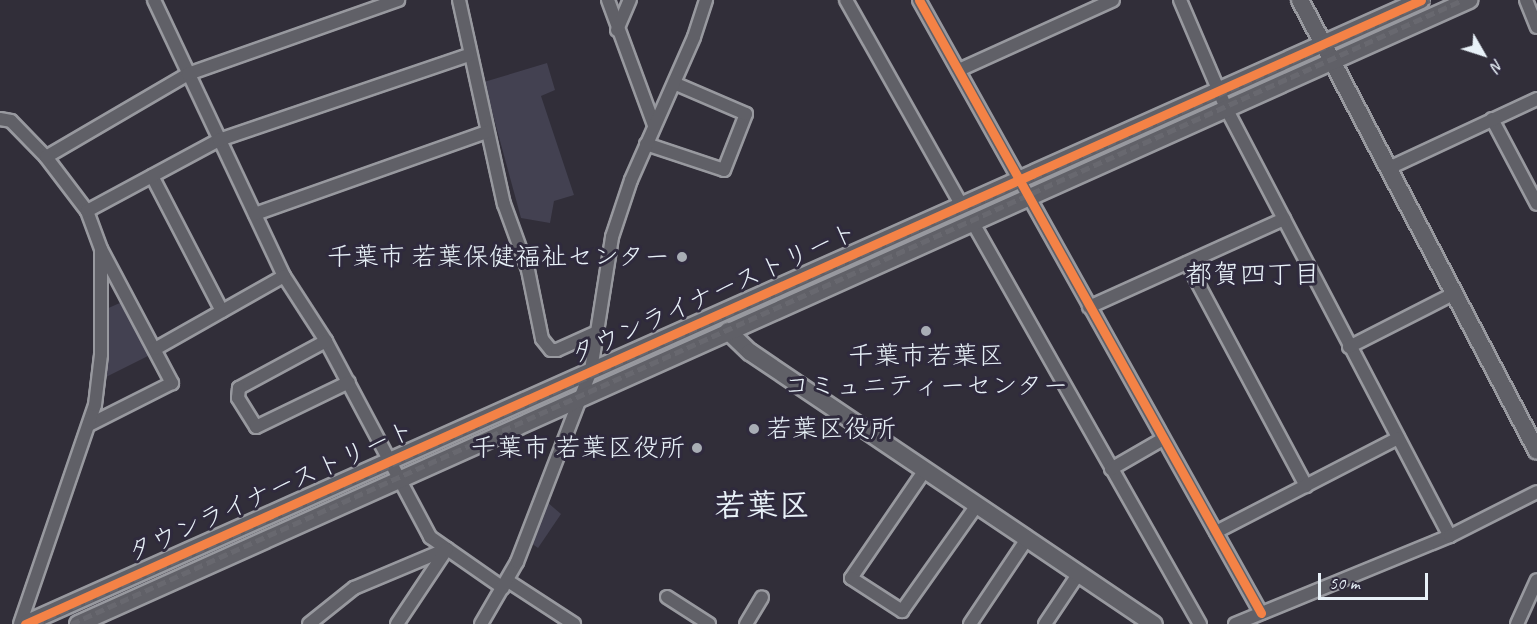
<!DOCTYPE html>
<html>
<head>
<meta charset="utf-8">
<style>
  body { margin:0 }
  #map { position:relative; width:1537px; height:624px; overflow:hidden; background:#312e39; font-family:Caveat,"Klee One",sans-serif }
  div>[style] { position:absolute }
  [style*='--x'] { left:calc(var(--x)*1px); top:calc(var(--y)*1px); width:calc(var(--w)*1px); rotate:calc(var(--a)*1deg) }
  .green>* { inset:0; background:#434151 }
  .roads { filter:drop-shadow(2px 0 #98999f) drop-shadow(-2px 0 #98999f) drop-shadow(0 2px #98999f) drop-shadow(0 -2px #98999f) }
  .minor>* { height:12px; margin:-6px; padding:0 6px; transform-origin:6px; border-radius:6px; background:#606067 }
  .tertiary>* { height:16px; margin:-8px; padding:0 8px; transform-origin:8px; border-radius:8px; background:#606067 }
  .rail>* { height:4.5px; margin-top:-2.25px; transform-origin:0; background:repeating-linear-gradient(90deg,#68686f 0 9px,transparent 0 13.5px) }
  .cycleway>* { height:9px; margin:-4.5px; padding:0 4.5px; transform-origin:4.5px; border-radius:4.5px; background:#f48246 }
  .dots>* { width:16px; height:16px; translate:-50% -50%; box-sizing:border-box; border:3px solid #2f2a3d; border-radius:50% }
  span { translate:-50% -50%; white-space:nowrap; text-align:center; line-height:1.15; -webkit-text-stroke:6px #2f2a3d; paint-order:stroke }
  .poi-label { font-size:26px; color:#e8f1f8 }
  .right { translate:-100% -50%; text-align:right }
  .left { translate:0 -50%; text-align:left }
  .street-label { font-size:26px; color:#e8f1f8 }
  .neighbourhood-label { font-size:27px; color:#e8f1f8 }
  .district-label { font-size:32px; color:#e8f1f8; font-weight:700 }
  .north { position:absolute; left:1453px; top:24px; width:60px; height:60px; -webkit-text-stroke:4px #2f2a3d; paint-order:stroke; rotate:129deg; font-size:16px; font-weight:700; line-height:24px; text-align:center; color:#e8f1f8 }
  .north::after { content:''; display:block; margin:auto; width:21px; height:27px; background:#e8f1f8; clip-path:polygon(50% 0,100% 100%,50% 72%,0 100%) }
  .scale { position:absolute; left:1318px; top:573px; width:110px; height:27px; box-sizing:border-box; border:3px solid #e8f1f8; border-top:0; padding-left:8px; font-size:18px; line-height:21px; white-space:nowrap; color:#e8f1f8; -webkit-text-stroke:4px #2f2a3d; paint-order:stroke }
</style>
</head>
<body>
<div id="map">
  <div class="green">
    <i style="clip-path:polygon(547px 63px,555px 90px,541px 96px,574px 195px,554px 201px,550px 223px,521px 218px,484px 82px)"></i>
    <i style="clip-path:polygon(122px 302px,150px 355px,102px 379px,104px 310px)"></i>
    <i style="clip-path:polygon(547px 502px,561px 514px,538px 548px,531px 543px)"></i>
  </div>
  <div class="roads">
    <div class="minor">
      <i style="--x:154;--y:0;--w:305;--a:64.8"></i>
      <i style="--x:284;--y:276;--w:77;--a:57.1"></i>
      <i style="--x:326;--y:341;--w:222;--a:62"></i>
      <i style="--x:430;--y:537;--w:89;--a:34.9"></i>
      <i style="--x:459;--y:0;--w:209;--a:77.6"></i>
      <i style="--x:504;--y:204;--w:70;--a:70"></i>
      <i style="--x:528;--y:270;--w:70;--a:78.5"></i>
      <i style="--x:542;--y:339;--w:14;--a:51"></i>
      <i style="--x:551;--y:350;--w:6;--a:0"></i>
      <i style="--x:557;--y:350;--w:44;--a:-24.2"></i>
      <i style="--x:608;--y:0;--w:133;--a:69.8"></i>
      <i style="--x:846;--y:0;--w:236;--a:60.6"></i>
      <i style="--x:919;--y:0;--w:702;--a:60.84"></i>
      <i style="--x:1180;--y:0;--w:120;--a:66.9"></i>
      <i style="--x:1227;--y:110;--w:481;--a:62.4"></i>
      <i style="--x:1526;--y:0;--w:29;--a:68"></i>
      <i style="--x:617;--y:30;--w:33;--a:-67"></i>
      <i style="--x:959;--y:70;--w:169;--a:-24.4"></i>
      <i style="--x:0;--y:119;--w:11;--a:10"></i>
      <i style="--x:11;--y:121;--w:50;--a:45.8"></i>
      <i style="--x:46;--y:157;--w:68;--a:52.8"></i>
      <i style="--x:87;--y:211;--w:40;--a:69.8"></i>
      <i style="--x:101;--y:249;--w:152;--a:62.1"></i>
      <i style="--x:172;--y:383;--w:93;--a:153.2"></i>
      <i style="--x:1492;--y:119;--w:96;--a:62.1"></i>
      <i style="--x:646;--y:144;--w:82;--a:18.4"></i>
      <i style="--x:724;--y:170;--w:60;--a:-68.6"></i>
      <i style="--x:746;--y:114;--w:78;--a:-156.7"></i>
      <i style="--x:46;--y:157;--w:164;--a:-30.3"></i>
      <i style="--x:188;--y:74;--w:223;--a:-19.4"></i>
      <i style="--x:1389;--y:168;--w:163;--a:-25"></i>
      <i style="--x:152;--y:176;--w:152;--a:62.6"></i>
      <i style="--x:87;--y:211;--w:150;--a:-28.3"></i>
      <i style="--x:219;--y:140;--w:263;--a:-18.8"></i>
      <i style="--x:255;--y:214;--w:246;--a:-19.5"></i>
      <i style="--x:973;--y:223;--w:461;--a:60.5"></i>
      <i style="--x:1187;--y:263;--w:253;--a:61.9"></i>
      <i style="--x:1089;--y:307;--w:214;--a:-24.3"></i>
      <i style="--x:326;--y:341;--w:99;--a:151.6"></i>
      <i style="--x:239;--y:388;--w:10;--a:96"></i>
      <i style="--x:238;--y:398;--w:34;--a:58"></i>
      <i style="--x:256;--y:427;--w:103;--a:-25.8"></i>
      <i style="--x:1349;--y:347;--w:119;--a:-27"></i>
      <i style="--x:155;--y:349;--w:148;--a:-29.5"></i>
      <i style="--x:1111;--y:469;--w:60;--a:-30"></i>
      <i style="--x:925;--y:470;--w:131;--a:124.4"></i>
      <i style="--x:851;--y:578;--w:61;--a:32.9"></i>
      <i style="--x:902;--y:611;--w:130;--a:-54.7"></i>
      <i style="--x:1216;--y:532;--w:205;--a:-27.3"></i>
      <i style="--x:508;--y:581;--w:79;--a:33.1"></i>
      <i style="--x:667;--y:597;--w:50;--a:32.7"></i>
      <i style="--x:20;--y:624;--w:231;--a:-71.1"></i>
      <i style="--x:95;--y:405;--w:50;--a:-83.2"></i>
      <i style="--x:101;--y:355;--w:105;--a:-90"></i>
      <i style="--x:309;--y:624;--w:58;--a:-38.7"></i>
      <i style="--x:354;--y:588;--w:101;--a:-22.8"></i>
      <i style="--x:447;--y:549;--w:90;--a:123.7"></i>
      <i style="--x:481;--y:624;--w:72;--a:-59.9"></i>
      <i style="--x:517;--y:562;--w:206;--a:-68.9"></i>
      <i style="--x:591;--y:370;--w:135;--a:-81"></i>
      <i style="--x:612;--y:237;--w:60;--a:-71.6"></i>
      <i style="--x:631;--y:180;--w:156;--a:-66.2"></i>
      <i style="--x:694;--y:37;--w:39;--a:-72"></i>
      <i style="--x:746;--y:624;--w:31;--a:-59"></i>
      <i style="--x:970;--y:624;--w:102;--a:-56.2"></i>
      <i style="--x:1045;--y:624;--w:61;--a:-56.3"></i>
      <i style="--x:1235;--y:624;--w:232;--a:-22.3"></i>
      <i style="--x:1450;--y:536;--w:97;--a:-26.8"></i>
      <i style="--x:1517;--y:624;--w:48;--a:-65.6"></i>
    </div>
    <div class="tertiary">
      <i style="--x:1300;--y:0;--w:509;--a:62.28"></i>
      <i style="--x:728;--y:331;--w:30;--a:44"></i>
      <i style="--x:750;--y:352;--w:487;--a:34"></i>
      <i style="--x:25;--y:624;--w:1529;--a:-24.08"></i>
      <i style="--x:78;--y:624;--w:1525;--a:-24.16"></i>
    </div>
  </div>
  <div class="rail">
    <i style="--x:35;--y:624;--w:1528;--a:-24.1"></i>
    <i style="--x:71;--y:624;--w:1525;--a:-24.15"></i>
  </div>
  <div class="cycleway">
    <i style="--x:919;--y:0;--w:702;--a:60.84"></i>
    <i style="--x:25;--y:624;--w:1529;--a:-24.08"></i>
  </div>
  <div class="dots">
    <i style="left:682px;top:257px;background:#a8adb5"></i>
    <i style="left:926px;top:331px;background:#a8adb5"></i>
    <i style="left:754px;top:429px;background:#a8adb5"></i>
    <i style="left:697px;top:448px;background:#a8adb5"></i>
  </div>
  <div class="poi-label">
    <span class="right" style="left:670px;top:257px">千葉市 若葉保健福祉センター</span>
    <span style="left:926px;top:371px">千葉市若葉区<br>コミュニティーセンター</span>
    <span class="left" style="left:766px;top:429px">若葉区役所</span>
    <span class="right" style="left:685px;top:448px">千葉市 若葉区役所</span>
  </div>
  <div class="street-label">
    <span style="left:714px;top:293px;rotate:-24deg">タウンライナーストリート</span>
    <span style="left:271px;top:491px;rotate:-24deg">タウンライナーストリート</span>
  </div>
  <div class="neighbourhood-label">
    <span style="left:1253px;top:275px">都賀四丁目</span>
  </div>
  <div class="district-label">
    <span style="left:762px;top:506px">若葉区</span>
  </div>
  <div class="north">N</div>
  <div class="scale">50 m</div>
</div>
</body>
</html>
